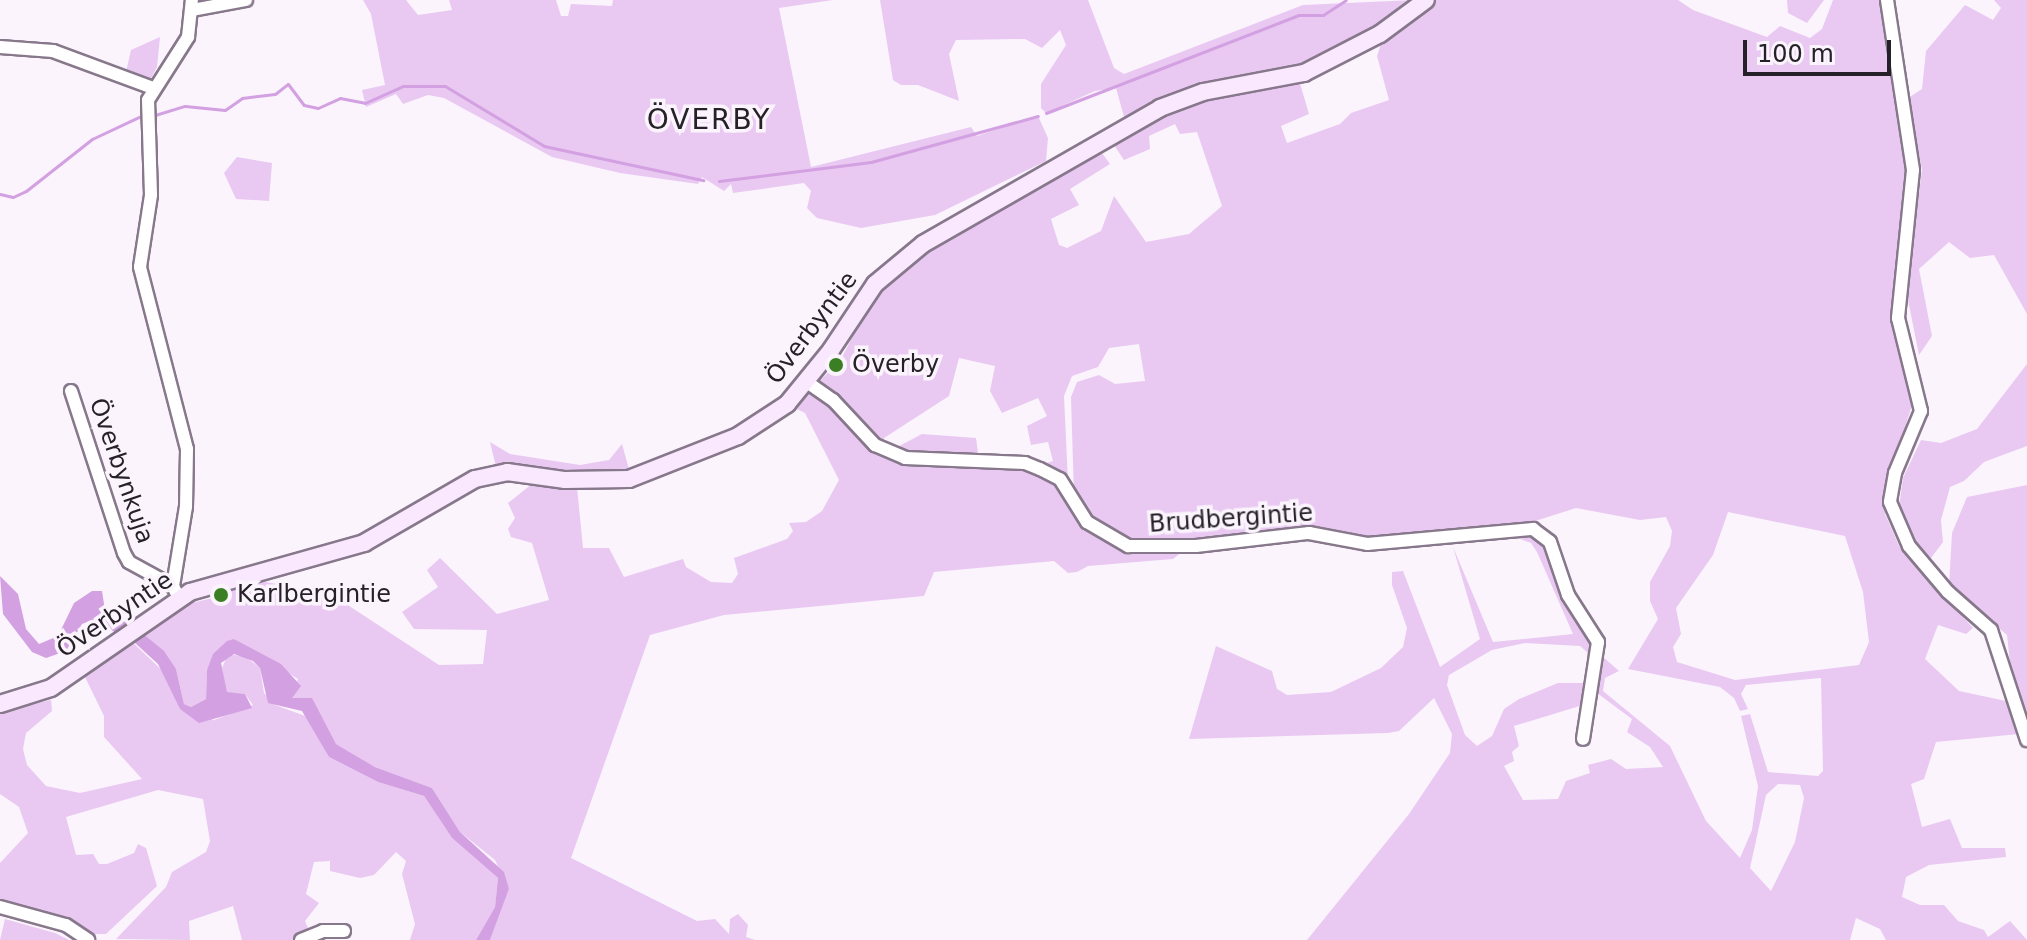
<!DOCTYPE html>
<html>
<head>
<meta charset="utf-8">
<style>
  body { margin:0 }
  #map { position:relative; width:2027px; height:940px; overflow:hidden; background:#fbf4fd; font-family:"DejaVu Sans",sans-serif }
  div>[style] { position:absolute }
  [style*='--x'] { left:calc(var(--x)*1px); top:calc(var(--y)*1px); width:calc(var(--w)*1px); rotate:calc(var(--a)*1deg) }
  .green>* { inset:0; background:#e9c9f2 }
  .water>* { inset:0; background:#d3a0e1 }
  .stream>* { height:3px; margin:-1.5px; padding:0 1.5px; transform-origin:1.5px; border-radius:1.5px; background:#d3a0e1 }
  .roads { filter:drop-shadow(2px 0 #87788b) drop-shadow(-2px 0 #87788b) drop-shadow(0 2px #87788b) drop-shadow(0 -2px #87788b) }
  .street>* { height:12px; margin:-6px; padding:0 6px; transform-origin:6px; border-radius:6px; background:#fff }
  .secondary>* { height:16px; margin:-8px; padding:0 8px; transform-origin:8px; border-radius:8px; background:#fae8ff }
  .dots>* { width:22px; height:22px; translate:-50% -50%; box-sizing:border-box; border:4px solid #fbf4fd; border-radius:50% }
  span { translate:-50% -50%; white-space:nowrap; text-align:center; line-height:1.15; -webkit-text-stroke:7px #fbf4fd; paint-order:stroke }
  .street-label { font-size:24px; color:#262028 }
  .poi-label { font-size:24px; color:#262028 }
  .left { translate:0 -50%; text-align:left }
  .quarter-label { font-size:28px; color:#262028; letter-spacing:2px }
  .scale { position:absolute; left:1743px; top:40px; width:148px; height:36px; box-sizing:border-box; border:4px solid #262028; border-top:0; padding-left:10px; font-size:24px; line-height:28px; white-space:nowrap; color:#262028; -webkit-text-stroke:6px #fbf4fd; paint-order:stroke }
</style>
</head>
<body>
<div id="map">
  <div class="green">
    <i style="clip-path:polygon(363px 0,406px 0,418px 15px,452px 10px,449px 0,556px 0,561px 16px,568px 16px,571px 4px,612px 6px,613px 0,833px 0,779px 8px,811px 167px,971px 127px,977px 136px,1038px 116px,1048px 138px,1046px 161px,935px 215px,861px 228px,817px 218px,807px 208px,811px 191px,804px 183px,733px 193px,731px 184px,724px 191px,702px 177px,698px 184px,620px 173px,552px 157px,444px 98px,428px 95px,403px 104px,396px 94px,366px 107px,362px 90px,385px 85px,371px 14px)"></i>
    <i style="clip-path:polygon(880px 0,1088px 0,1114px 68px,1124px 74px,1303px 5px,1414px 0,1379px 26px,1292px 70px,1126px 124px,1116px 88px,1095px 91px,1046px 113px,1041px 108px,1041px 84px,1066px 45px,1060px 30px,1042px 48px,1025px 39px,956px 40px,949px 54px,959px 101px,918px 85px,901px 85px,893px 80px)"></i>
    <i style="clip-path:polygon(evenodd,1436px 0,1678px 0,1693px 10px,1767px 37px,1780px 26px,1810px 38px,1822px 29px,1833px 0,1882px 0,1895px 107px,1910px 166px,1893px 296px,1899px 344px,1915px 395px,1887px 486px,1885px 514px,1899px 546px,1973px 628px,1966px 634px,1938px 625px,1925px 659px,1959px 691px,2006px 701px,2019px 734px,1936px 742px,1924px 779px,1911px 784px,1922px 827px,1950px 819px,1962px 848px,2005px 848px,2006px 857px,1929px 865px,1906px 877px,1902px 897px,1920px 905px,1944px 905px,1958px 921px,1984px 930px,1988px 937px,2010px 921px,2027px 940px,1886px 940px,1880px 929px,1856px 918px,1850px 940px,1307px 940px,1409px 814px,1450px 753px,1452px 734px,1434px 698px,1399px 731px,1388px 733px,1189px 739px,1216px 646px,1272px 671px,1277px 689px,1287px 695px,1331px 692px,1381px 668px,1403px 647px,1407px 628px,1392px 585px,1392px 572px,1403px 571px,1440px 667px,1480px 639px,1453px 547px,1493px 642px,1573px 634px,1537px 552px,1531px 543px,1512px 536px,1526px 531px,1546px 546px,1596px 647px,1583px 705px,1514px 726px,1519px 746px,1512px 752px,1514px 761px,1504px 766px,1523px 800px,1558px 799px,1566px 781px,1590px 773px,1588px 765px,1611px 759px,1626px 769px,1663px 767px,1650px 747px,1627px 732px,1632px 719px,1597px 693px,1602px 656px,1619px 671px,1605px 678px,1603px 691px,1670px 746px,1706px 821px,1740px 858px,1752px 830px,1758px 786px,1741px 716px,1750px 714px,1768px 772px,1818px 776px,1823px 771px,1821px 678px,1746px 685px,1741px 694px,1748px 709px,1740px 711px,1734px 698px,1720px 687px,1628px 669px,1658px 619px,1650px 601px,1650px 582px,1670px 546px,1672px 531px,1666px 517px,1640px 520px,1576px 508px,1529px 523px,1374px 539px,1294px 529px,1196px 541px,1173px 559px,1088px 566px,1077px 572px,1068px 573px,1054px 561px,934px 572px,924px 596px,724px 615px,650px 635px,571px 858px,697px 921px,715px 919px,729px 934px,730px 919px,738px 914px,748px 925px,746px 937px,755px 940px,490px 940px,509px 889px,495px 860px,460px 832px,432px 788px,375px 767px,336px 744px,292px 698px,298px 679px,234px 639px,207px 670px,206px 699px,191px 707px,184px 704px,176px 669px,141px 631px,179px 606px,225px 595px,233px 586px,255px 580px,331px 594px,439px 665px,483px 664px,487px 630px,414px 629px,402px 612px,438px 587px,427px 570px,440px 558px,497px 614px,549px 600px,532px 543px,511px 537px,508px 529px,515px 518px,508px 503px,537px 480px,577px 487px,583px 548px,609px 548px,624px 577px,683px 559px,686px 567px,711px 582px,732px 583px,738px 574px,734px 558px,787px 539px,793px 531px,789px 523px,806px 522px,822px 511px,839px 480px,805px 413px,793px 407px,840px 361px,873px 297px,894px 273px,933px 246px,1102px 153px,1110px 164px,1070px 189px,1079px 205px,1051px 219px,1059px 245px,1067px 248px,1101px 231px,1114px 196px,1146px 242px,1189px 234px,1222px 206px,1197px 132px,1180px 134px,1175px 124px,1149px 136px,1150px 149px,1124px 160px,1114px 145px,1188px 103px,1299px 80px,1309px 114px,1281px 126px,1287px 143px,1340px 124px,1351px 113px,1389px 100px,1377px 56px,1382px 41px,1436px 0,1139px 344px,1145px 381px,1115px 384px,1099px 375px,1077px 382px,1071px 397px,1074px 496px,1023px 467px,980px 468px,976px 438px,922px 434px,884px 454px,884px 438px,949px 396px,959px 358px,995px 366px,990px 391px,1002px 413px,1038px 398px,1047px 416px,1027px 426px,1031px 445px,1048px 442px,1053px 461px,1040px 465px,1068px 482px,1064px 396px,1072px 376px,1098px 367px,1109px 348px,1139px 344px,1436px 0,1728px 512px,1845px 536px,1863px 592px,1869px 642px,1859px 665px,1735px 680px,1677px 662px,1673px 647px,1681px 634px,1676px 608px,1713px 555px,1728px 512px,1436px 0,1525px 643px,1580px 646px,1587px 652px,1587px 683px,1558px 683px,1519px 699px,1504px 709px,1492px 736px,1477px 746px,1465px 735px,1447px 685px,1449px 675px,1492px 650px,1525px 643px,1436px 0,1778px 784px,1800px 785px,1804px 798px,1795px 842px,1771px 891px,1750px 868px,1766px 795px,1778px 784px)"></i>
    <i style="clip-path:polygon(1787px 0,1824px 0,1807px 23px,1788px 13px)"></i>
    <i style="clip-path:polygon(1994px 0,2027px 0,2027px 314px,1994px 255px,1970px 258px,1949px 242px,1919px 269px,1932px 336px,1919px 355px,1906px 290px,1922px 170px,1908px 98px,1922px 89px,1926px 51px,1965px 5px,1993px 20px,2001px 8px)"></i>
    <i style="clip-path:polygon(160px 37px,157px 67px,150px 80px,126px 72px,131px 50px)"></i>
    <i style="clip-path:polygon(237px 157px,272px 163px,269px 201px,236px 199px,224px 173px)"></i>
    <i style="clip-path:polygon(2027px 364px,2027px 446px,1984px 462px,1964px 481px,1950px 487px,1941px 520px,1943px 542px,1928px 562px,1898px 514px,1903px 478px,1921px 440px,1941px 443px,1977px 429px)"></i>
    <i style="clip-path:polygon(490px 442px,510px 454px,580px 465px,609px 460px,622px 444px,630px 473px,496px 467px)"></i>
    <i style="clip-path:polygon(2027px 485px,2027px 722px,2013px 692px,2007px 635px,1949px 586px,1952px 533px,1967px 497px)"></i>
    <i style="clip-path:polygon(128px 638px,168px 676px,180px 709px,214px 720px,253px 705px,245px 694px,226px 693px,222px 668px,228px 654px,246px 657px,260px 668px,264px 693px,275px 705px,308px 717px,329px 757px,378px 782px,424px 796px,452px 838px,498px 878px,495px 907px,476px 940px,410px 940px,415px 924px,402px 874px,406px 861px,396px 852px,374px 875px,360px 878px,330px 871px,330px 861px,314px 862px,306px 894px,319px 903px,305px 921px,310px 933px,294px 940px,242px 940px,233px 906px,189px 921px,190px 940px,116px 939px,166px 887px,172px 872px,206px 852px,210px 841px,203px 799px,158px 790px,66px 817px,76px 855px,93px 854px,99px 864px,107px 864px,134px 853px,138px 844px,146px 848px,157px 886px,106px 934px,88px 934px,42px 912px,0 903px,0 863px,28px 833px,19px 807px,0 794px,0 712px,51px 700px,52px 711px,26px 733px,23px 749px,27px 765px,46px 786px,80px 793px,142px 779px,104px 737px,104px 716px,83px 673px)"></i>
    <i style="clip-path:polygon(5px 919px,55px 933px,69px 940px,0 940px)"></i>
  </div>
  <div class="water">
    <i style="clip-path:polygon(0 576px,18px 594px,26px 629px,39px 644px,58px 636px,74px 603px,92px 591px,102px 591px,106px 617px,130px 623px,164px 651px,176px 669px,184px 704px,191px 707px,206px 699px,207px 670px,213px 654px,227px 641px,234px 639px,281px 664px,301px 686px,292px 698px,312px 698px,336px 744px,375px 767px,432px 788px,460px 832px,504px 872px,509px 889px,490px 940px,476px 940px,495px 907px,498px 878px,452px 838px,424px 796px,378px 782px,329px 757px,302px 711px,268px 703px,260px 668px,253px 661px,234px 654px,221px 663px,227px 692px,245px 694px,252px 708px,199px 723px,180px 709px,158px 664px,134px 642px,92px 620px,82px 624px,66px 651px,46px 658px,32px 652px,3px 614px)"></i>
  </div>
  <div class="stream">
    <i style="--x:1046;--y:113;--w:271;--a:-21.2"></i>
    <i style="--x:1299;--y:15;--w:24;--a:0"></i>
    <i style="--x:1323;--y:15;--w:27;--a:-33"></i>
    <i style="--x:155;--y:115;--w:31;--a:-17"></i>
    <i style="--x:185;--y:106;--w:40;--a:5.7"></i>
    <i style="--x:225;--y:110;--w:21;--a:-35"></i>
    <i style="--x:242;--y:98;--w:33;--a:-7"></i>
    <i style="--x:275;--y:94;--w:16;--a:-38"></i>
    <i style="--x:288;--y:84;--w:26;--a:53"></i>
    <i style="--x:304;--y:105;--w:14;--a:12"></i>
    <i style="--x:318;--y:108;--w:24;--a:-24"></i>
    <i style="--x:340;--y:98;--w:25;--a:11"></i>
    <i style="--x:365;--y:103;--w:42;--a:-24.1"></i>
    <i style="--x:403;--y:86;--w:42;--a:0"></i>
    <i style="--x:445;--y:86;--w:116;--a:31.2"></i>
    <i style="--x:544;--y:146;--w:163;--a:12.1"></i>
    <i style="--x:719;--y:181;--w:153;--a:-7.1"></i>
    <i style="--x:871;--y:162;--w:173;--a:-15.4"></i>
    <i style="--x:0;--y:194;--w:13;--a:13"></i>
    <i style="--x:13;--y:197;--w:14;--a:-25"></i>
    <i style="--x:26;--y:191;--w:84;--a:-38.2"></i>
    <i style="--x:92;--y:139;--w:52;--a:-25.1"></i>
  </div>
  <div class="roads">
    <div class="street">
      <i style="--x:1887;--y:0;--w:172;--a:81.3"></i>
      <i style="--x:1913;--y:170;--w:149;--a:95.8"></i>
      <i style="--x:1898;--y:318;--w:96;--a:76.1"></i>
      <i style="--x:1921;--y:411;--w:67;--a:112.8"></i>
      <i style="--x:1895;--y:473;--w:29;--a:100"></i>
      <i style="--x:1890;--y:502;--w:48;--a:66.6"></i>
      <i style="--x:1909;--y:546;--w:60;--a:49.7"></i>
      <i style="--x:1948;--y:592;--w:57;--a:41.5"></i>
      <i style="--x:1991;--y:630;--w:116;--a:71.9"></i>
      <i style="--x:192;--y:10;--w:55;--a:-10.5"></i>
      <i style="--x:0;--y:47;--w:53;--a:4.3"></i>
      <i style="--x:53;--y:51;--w:107;--a:20.3"></i>
      <i style="--x:807;--y:382;--w:32;--a:35"></i>
      <i style="--x:833;--y:400;--w:62;--a:47"></i>
      <i style="--x:875;--y:445;--w:33;--a:23"></i>
      <i style="--x:905;--y:458;--w:120;--a:2.4"></i>
      <i style="--x:1025;--y:463;--w:16;--a:22"></i>
      <i style="--x:1040;--y:469;--w:22;--a:27"></i>
      <i style="--x:1060;--y:479;--w:51;--a:57.9"></i>
      <i style="--x:1087;--y:522;--w:48;--a:30.3"></i>
      <i style="--x:1128;--y:546;--w:68;--a:0"></i>
      <i style="--x:1196;--y:546;--w:114;--a:-6.6"></i>
      <i style="--x:1309;--y:533;--w:59;--a:10.7"></i>
      <i style="--x:1367;--y:544;--w:167;--a:-5.2"></i>
      <i style="--x:1533;--y:529;--w:21;--a:37"></i>
      <i style="--x:1550;--y:542;--w:56;--a:71.2"></i>
      <i style="--x:1568;--y:595;--w:56;--a:57.4"></i>
      <i style="--x:1598;--y:642;--w:98;--a:98.8"></i>
      <i style="--x:71;--y:391;--w:170;--a:71.9"></i>
      <i style="--x:124;--y:553;--w:10;--a:61"></i>
      <i style="--x:129;--y:562;--w:50;--a:28.6"></i>
      <i style="--x:179;--y:598;--w:13;--a:-117"></i>
      <i style="--x:173;--y:586;--w:80;--a:-80.7"></i>
      <i style="--x:186;--y:507;--w:58;--a:-89"></i>
      <i style="--x:187;--y:449;--w:188;--a:-104.5"></i>
      <i style="--x:140;--y:267;--w:73;--a:-81.3"></i>
      <i style="--x:151;--y:195;--w:95;--a:-91.8"></i>
      <i style="--x:148;--y:100;--w:75;--a:-57.6"></i>
      <i style="--x:188;--y:37;--w:37;--a:-84"></i>
      <i style="--x:0;--y:907;--w:68;--a:15.3"></i>
      <i style="--x:66;--y:925;--w:27;--a:34"></i>
      <i style="--x:301;--y:940;--w:24;--a:-22"></i>
      <i style="--x:323;--y:931;--w:21;--a:0"></i>
    </div>
    <div class="secondary">
      <i style="--x:0;--y:704;--w:53;--a:-17.4"></i>
      <i style="--x:51;--y:688;--w:169;--a:-34.6"></i>
      <i style="--x:190;--y:592;--w:181;--a:-15.7"></i>
      <i style="--x:364;--y:543;--w:128;--a:-30"></i>
      <i style="--x:475;--y:479;--w:33;--a:-12"></i>
      <i style="--x:507;--y:472;--w:59;--a:7.9"></i>
      <i style="--x:565;--y:480;--w:64;--a:-0.9"></i>
      <i style="--x:629;--y:479;--w:117;--a:-21.5"></i>
      <i style="--x:738;--y:436;--w:59;--a:-33.1"></i>
      <i style="--x:787;--y:404;--w:70;--a:-50.8"></i>
      <i style="--x:831;--y:350;--w:79;--a:-56.3"></i>
      <i style="--x:875;--y:284;--w:62;--a:-39.8"></i>
      <i style="--x:923;--y:244;--w:273;--a:-29.8"></i>
      <i style="--x:1160;--y:108;--w:46;--a:-20.4"></i>
      <i style="--x:1203;--y:92;--w:103;--a:-10.7"></i>
      <i style="--x:1304;--y:73;--w:85;--a:-27.2"></i>
      <i style="--x:1380;--y:34;--w:57;--a:-36.5"></i>
    </div>
  </div>
  <div class="dots">
    <i style="left:836px;top:365px;background:#3a7f23"></i>
    <i style="left:221px;top:595px;background:#3a7f23"></i>
  </div>
  <div class="street-label">
    <span style="left:812px;top:328px;rotate:-53deg">Överbyntie</span>
    <span style="left:121px;top:471px;rotate:71deg">Överbynkuja</span>
    <span style="left:1231px;top:519px;rotate:-4deg">Brudbergintie</span>
    <span style="left:115px;top:615px;rotate:-34deg">Överbyntie</span>
  </div>
  <div class="poi-label">
    <span class="left" style="left:852px;top:365px">Överby</span>
    <span class="left" style="left:237px;top:595px">Karlbergintie</span>
  </div>
  <div class="quarter-label">
    <span style="left:709px;top:120px">ÖVERBY</span>
  </div>
  <div class="scale">100 m</div>
</div>
</body>
</html>
